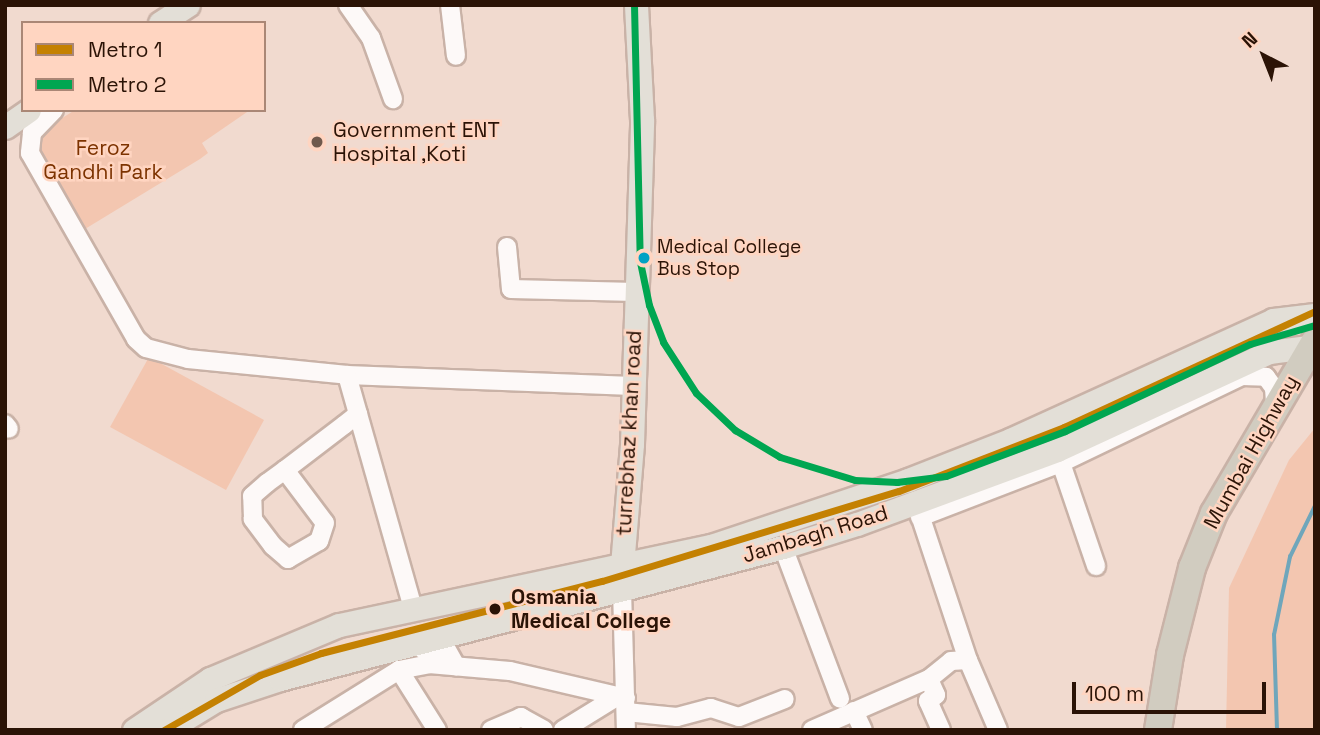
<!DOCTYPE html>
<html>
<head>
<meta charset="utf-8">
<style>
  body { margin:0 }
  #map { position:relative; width:1320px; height:735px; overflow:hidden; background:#f1dacf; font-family:"Space Grotesk",sans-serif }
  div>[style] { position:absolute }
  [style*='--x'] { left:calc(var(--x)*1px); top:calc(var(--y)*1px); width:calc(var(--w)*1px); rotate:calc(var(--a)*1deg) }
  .green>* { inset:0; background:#f3c6b0 }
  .stream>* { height:3.5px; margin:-1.75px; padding:0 1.75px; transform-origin:1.75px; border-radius:1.75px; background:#6fa6bb }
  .roads { filter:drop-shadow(2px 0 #c9b2a7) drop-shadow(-2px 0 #c9b2a7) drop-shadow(0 2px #c9b2a7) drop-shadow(0 -2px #c9b2a7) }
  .minor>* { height:18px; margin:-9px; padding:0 9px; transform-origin:9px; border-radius:9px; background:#fdf9f8 }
  .major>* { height:23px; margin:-11.5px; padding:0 11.5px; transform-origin:11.5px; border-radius:11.5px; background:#e3dfd7 }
  .highway>* { height:26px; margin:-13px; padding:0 13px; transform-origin:13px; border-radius:13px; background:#d1ccc0 }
  .metro-1>* { height:7px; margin:-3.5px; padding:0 3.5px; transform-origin:3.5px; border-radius:3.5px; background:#c48102 }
  .metro-2>* { height:7px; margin:-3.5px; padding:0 3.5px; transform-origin:3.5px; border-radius:3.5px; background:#00a651 }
  .dots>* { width:19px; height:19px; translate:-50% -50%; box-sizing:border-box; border:4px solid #ffd5c1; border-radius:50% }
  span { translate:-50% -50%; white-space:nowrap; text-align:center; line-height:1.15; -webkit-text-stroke:5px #ffd5c1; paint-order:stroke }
  .bus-label { font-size:19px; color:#2b1306 }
  .left { translate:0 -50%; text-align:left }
  .poi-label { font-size:21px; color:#2b1306 }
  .park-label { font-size:21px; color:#7d3300 }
  .street-label { font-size:21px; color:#2b1306 }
  .stop-label { font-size:21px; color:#2b1306; font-weight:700 }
  .frame { position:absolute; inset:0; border:7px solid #2b1306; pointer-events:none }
  .legend { position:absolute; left:21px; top:21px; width:245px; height:91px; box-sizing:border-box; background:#ffd5c1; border:2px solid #aa8776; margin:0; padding:9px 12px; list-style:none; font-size:21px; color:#2b1306 }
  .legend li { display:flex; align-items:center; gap:14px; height:35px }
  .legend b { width:35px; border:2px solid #aa8776 }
  .north { position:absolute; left:1229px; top:21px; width:70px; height:70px; -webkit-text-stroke:5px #ffd5c1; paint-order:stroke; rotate:318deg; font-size:19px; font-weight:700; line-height:28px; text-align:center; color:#2b1306 }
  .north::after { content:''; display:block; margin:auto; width:24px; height:32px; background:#2b1306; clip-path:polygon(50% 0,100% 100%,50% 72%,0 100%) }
  .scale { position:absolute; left:1072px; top:682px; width:194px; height:32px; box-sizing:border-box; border:4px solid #2b1306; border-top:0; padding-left:9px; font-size:21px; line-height:24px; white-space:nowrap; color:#2b1306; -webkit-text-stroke:5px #ffd5c1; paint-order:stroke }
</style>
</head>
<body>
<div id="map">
  <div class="green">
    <i style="clip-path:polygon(75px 110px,250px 110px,202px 143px,208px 153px,200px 159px,85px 229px,32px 137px)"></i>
    <i style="clip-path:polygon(149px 357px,264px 420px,226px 490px,110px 427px)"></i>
    <i style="clip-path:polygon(1315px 428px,1315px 730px,1226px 730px,1229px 588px,1289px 460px)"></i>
  </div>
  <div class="stream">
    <i style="--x:1277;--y:730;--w:95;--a:-91.8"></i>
    <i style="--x:1274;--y:635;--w:80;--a:-78.4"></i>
    <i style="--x:1290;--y:557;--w:57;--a:-63.9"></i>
  </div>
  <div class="roads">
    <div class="minor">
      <i style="--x:348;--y:5;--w:40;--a:55.1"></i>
      <i style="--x:371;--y:38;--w:65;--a:70.2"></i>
      <i style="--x:450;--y:5;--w:51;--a:83.3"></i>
      <i style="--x:54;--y:110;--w:32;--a:134"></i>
      <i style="--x:32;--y:133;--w:20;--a:96"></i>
      <i style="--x:30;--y:153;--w:214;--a:60.3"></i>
      <i style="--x:136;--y:339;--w:13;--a:42"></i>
      <i style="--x:146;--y:348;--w:43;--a:14.7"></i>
      <i style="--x:188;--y:359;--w:160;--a:5.7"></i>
      <i style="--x:347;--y:375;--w:286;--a:2.2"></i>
      <i style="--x:507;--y:247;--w:42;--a:84.6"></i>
      <i style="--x:511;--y:289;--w:125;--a:1.4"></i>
      <i style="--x:347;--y:375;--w:243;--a:74.2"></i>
      <i style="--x:5;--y:424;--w:6;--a:51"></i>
      <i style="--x:1061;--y:463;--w:109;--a:71.2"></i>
      <i style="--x:285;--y:470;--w:66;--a:53"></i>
      <i style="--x:325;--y:523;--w:19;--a:108"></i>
      <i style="--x:319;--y:541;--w:36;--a:150"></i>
      <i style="--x:288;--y:559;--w:20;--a:-139"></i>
      <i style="--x:273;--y:546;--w:34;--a:-127"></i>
      <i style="--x:253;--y:519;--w:23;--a:-92"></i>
      <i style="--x:252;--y:496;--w:20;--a:-41"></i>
      <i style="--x:267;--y:483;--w:22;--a:-36"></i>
      <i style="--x:285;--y:470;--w:74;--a:-37.3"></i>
      <i style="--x:344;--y:425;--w:18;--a:-38"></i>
      <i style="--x:917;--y:506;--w:162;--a:71.7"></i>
      <i style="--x:968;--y:660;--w:76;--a:66.8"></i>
      <i style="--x:920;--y:517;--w:151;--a:-21"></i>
      <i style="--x:1061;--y:463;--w:201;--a:-25.7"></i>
      <i style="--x:1242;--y:376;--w:24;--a:2"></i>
      <i style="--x:1266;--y:377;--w:14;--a:54"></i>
      <i style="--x:1274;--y:388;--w:14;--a:86"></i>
      <i style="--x:783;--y:547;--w:162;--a:69.4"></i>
      <i style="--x:622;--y:589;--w:141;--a:88.4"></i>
      <i style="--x:422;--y:649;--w:24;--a:-2"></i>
      <i style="--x:446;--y:648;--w:21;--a:61"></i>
      <i style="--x:399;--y:670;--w:71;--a:57.7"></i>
      <i style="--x:854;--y:711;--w:21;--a:65"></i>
      <i style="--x:626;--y:712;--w:51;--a:5.6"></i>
      <i style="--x:677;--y:717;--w:35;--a:-15"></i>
      <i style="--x:711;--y:708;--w:29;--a:18"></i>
      <i style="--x:739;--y:717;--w:49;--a:-21.4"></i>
      <i style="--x:303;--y:730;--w:113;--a:-32"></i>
      <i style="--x:399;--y:670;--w:31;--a:-11"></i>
      <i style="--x:429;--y:664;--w:81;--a:4.9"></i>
      <i style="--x:510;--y:671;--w:119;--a:13.1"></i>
      <i style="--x:491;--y:730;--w:33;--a:-23"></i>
      <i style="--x:521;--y:717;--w:26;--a:29"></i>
      <i style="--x:563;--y:730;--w:65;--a:-31.7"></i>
      <i style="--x:812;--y:730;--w:128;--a:-23.6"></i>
      <i style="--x:941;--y:730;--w:32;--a:-114"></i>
      <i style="--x:928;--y:701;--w:10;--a:-37"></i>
      <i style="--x:936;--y:695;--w:17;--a:-114"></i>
      <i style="--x:929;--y:679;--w:28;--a:-39"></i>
      <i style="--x:951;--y:661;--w:17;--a:-3"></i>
    </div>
    <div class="major">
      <i style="--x:160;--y:23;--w:33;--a:-33"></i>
      <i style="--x:5;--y:127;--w:29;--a:-35"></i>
      <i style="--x:622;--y:566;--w:122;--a:-85.3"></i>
      <i style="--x:632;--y:444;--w:324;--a:-88.2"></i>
      <i style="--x:642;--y:120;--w:115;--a:-93"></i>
      <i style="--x:134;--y:730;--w:92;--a:-33.9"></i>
      <i style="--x:210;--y:679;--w:140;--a:-22.7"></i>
      <i style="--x:339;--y:625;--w:380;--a:-12"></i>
      <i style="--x:711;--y:546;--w:208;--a:-18.5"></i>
      <i style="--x:908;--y:480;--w:110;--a:-21.4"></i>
      <i style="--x:1010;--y:440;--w:289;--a:-24.5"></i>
      <i style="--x:1273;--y:320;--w:42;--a:-6.8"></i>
      <i style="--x:167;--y:730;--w:57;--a:-31.5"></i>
      <i style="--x:216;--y:700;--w:67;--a:-18.2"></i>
      <i style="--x:280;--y:679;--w:520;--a:-14.7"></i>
      <i style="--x:783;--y:547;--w:77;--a:-17.3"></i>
      <i style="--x:857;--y:524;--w:213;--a:-20.3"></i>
      <i style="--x:1057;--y:450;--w:234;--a:-24.8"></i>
      <i style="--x:1269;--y:352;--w:46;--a:-7.4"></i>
    </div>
    <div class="highway">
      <i style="--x:1158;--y:730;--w:76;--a:-80.9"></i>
      <i style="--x:1170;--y:655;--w:90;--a:-75.8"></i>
      <i style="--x:1192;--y:568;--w:59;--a:-68.2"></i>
      <i style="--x:1214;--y:513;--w:199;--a:-59.6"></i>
    </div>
  </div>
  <div class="metro-1">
    <i style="--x:164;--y:730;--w:111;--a:-29.8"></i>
    <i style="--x:260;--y:675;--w:65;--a:-19.8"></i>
    <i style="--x:321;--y:653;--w:290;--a:-14.4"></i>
    <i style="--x:602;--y:581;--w:310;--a:-16.9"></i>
    <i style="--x:899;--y:491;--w:177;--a:-21.2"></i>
    <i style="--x:1064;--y:427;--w:277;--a:-24.8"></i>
  </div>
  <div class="metro-2">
    <i style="--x:634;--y:5;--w:257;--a:88.7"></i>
    <i style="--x:640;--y:262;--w:44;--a:78.2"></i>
    <i style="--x:649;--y:305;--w:40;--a:69"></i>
    <i style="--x:663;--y:342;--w:61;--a:57.1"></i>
    <i style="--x:696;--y:393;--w:54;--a:43.5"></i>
    <i style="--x:735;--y:430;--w:52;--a:31"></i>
    <i style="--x:780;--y:457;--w:78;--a:17"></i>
    <i style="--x:855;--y:480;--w:42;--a:2.7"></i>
    <i style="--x:897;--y:482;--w:49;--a:-7"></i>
    <i style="--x:946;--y:476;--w:127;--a:-20.7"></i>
    <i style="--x:1065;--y:431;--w:204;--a:-25.2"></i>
    <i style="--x:1250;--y:344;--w:68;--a:-16.3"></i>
  </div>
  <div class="dots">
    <i style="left:317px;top:142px;background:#70594c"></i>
    <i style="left:644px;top:258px;background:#02a2c4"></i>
    <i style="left:495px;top:609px;background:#2b1306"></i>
  </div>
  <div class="bus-label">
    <span class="left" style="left:657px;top:258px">Medical College<br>Bus Stop</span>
  </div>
  <div class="poi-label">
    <span class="left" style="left:333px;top:142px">Government ENT<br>Hospital ,Koti</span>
  </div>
  <div class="park-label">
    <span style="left:103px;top:160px">Feroz<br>Gandhi Park</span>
  </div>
  <div class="street-label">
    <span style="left:629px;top:433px;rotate:-87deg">turrebhaz khan road</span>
    <span style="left:1251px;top:452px;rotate:-61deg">Mumbai Highway</span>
    <span style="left:815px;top:534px;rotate:-17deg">Jambagh Road</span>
  </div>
  <div class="stop-label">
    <span class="left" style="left:511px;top:609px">Osmania<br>Medical College</span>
  </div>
  <div class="frame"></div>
  <ul class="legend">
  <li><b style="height:9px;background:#c48102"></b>Metro 1</li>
  <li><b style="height:9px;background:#00a651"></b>Metro 2</li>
  </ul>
  <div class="north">N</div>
  <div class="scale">100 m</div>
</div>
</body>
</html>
